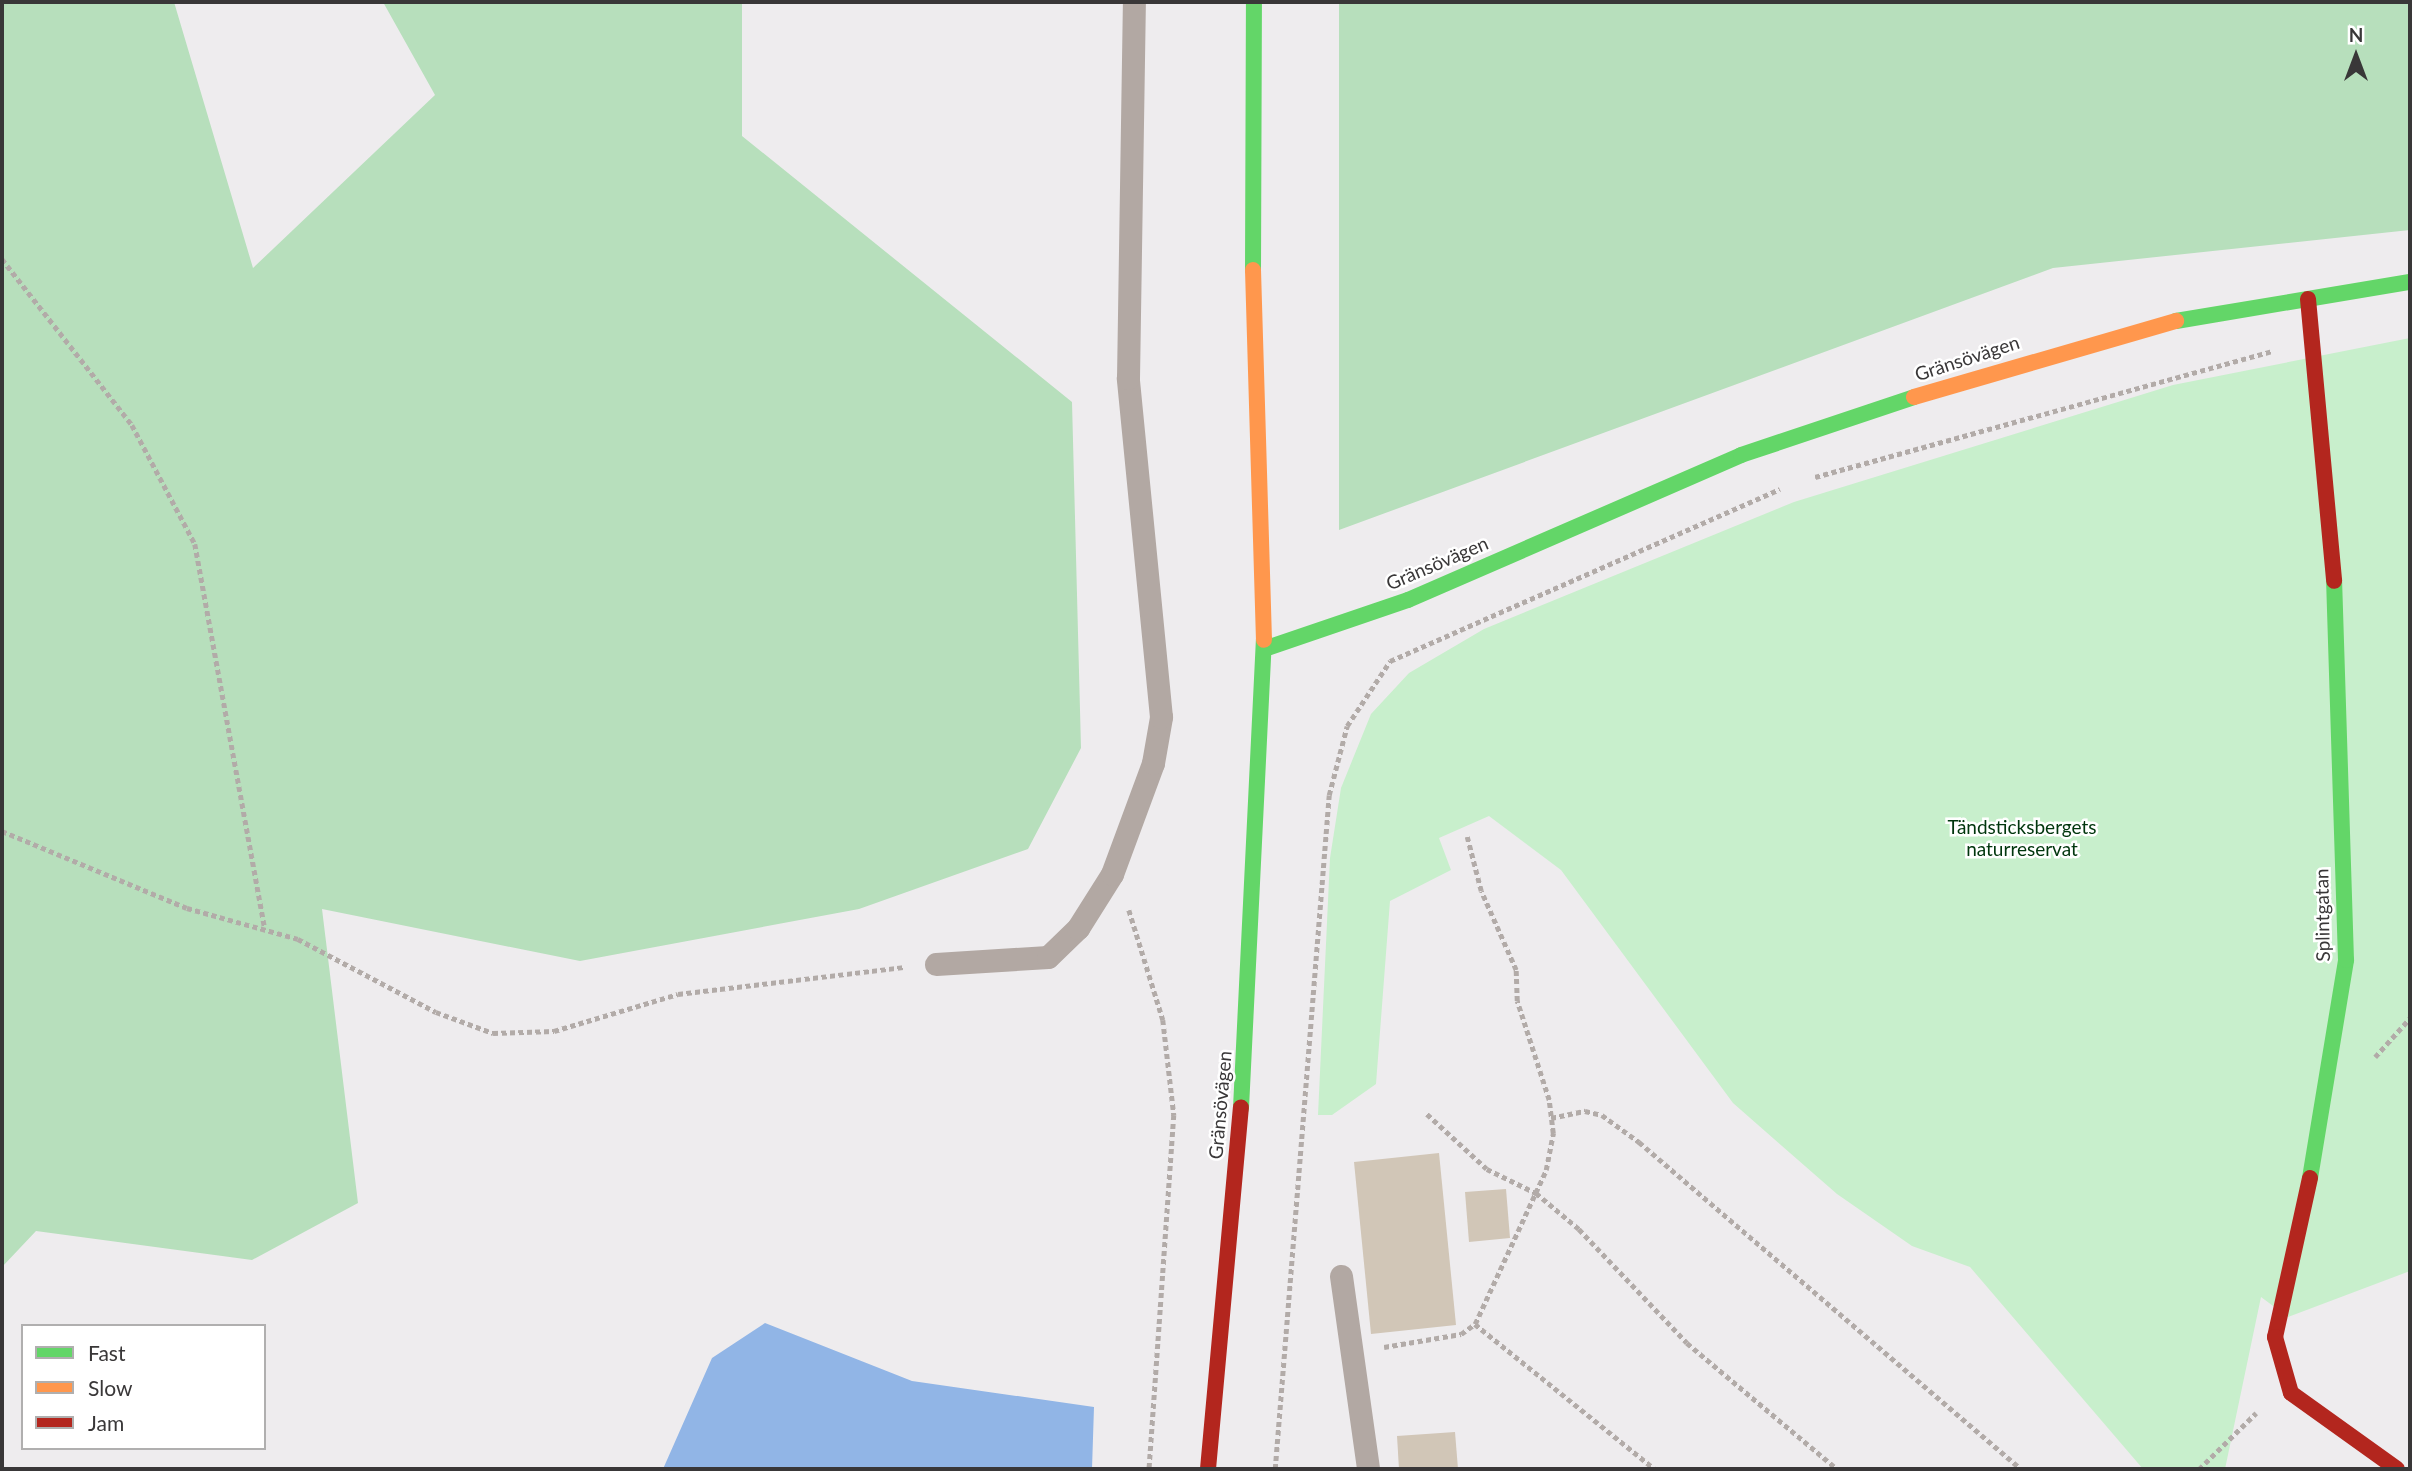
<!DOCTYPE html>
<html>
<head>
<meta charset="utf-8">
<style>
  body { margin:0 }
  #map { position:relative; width:2412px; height:1471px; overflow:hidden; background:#eeecee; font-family:Lato,sans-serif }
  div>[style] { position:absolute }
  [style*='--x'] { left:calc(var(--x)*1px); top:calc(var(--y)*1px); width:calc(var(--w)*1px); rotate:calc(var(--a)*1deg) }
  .green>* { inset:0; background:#c8efcc }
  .forest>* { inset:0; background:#b7dfbc }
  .water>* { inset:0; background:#91b5e6 }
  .building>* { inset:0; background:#d1c6b7 }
  .path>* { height:4.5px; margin-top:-2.25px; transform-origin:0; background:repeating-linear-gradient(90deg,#b2aba8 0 5px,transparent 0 8.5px) }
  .lane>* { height:23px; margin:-11.5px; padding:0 11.5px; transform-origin:11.5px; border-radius:11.5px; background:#b2a8a3 }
  .fast>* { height:16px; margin:-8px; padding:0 8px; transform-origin:8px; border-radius:8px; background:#63d668 }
  .slow>* { height:16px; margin:-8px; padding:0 8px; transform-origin:8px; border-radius:8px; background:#ff974d }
  .jam>* { height:16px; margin:-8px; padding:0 8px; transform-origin:8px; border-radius:8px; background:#b3261e }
  span { translate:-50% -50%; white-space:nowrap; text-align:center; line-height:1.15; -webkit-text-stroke:5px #fff; paint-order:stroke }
  .street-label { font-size:19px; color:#393738 }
  .park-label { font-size:19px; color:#00360d }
  .frame { position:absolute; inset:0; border:4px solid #393738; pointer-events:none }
  .legend { position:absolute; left:21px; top:1324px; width:245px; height:126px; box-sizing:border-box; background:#fff; border:2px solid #b0afaf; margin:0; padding:9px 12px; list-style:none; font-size:21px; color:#393738 }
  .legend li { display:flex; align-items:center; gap:14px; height:35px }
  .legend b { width:35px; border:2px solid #b0afaf }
  .north { position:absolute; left:2321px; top:21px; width:70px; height:70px; -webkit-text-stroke:5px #fff; paint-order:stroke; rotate:0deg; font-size:19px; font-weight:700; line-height:28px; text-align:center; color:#393738 }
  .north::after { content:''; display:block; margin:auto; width:24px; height:32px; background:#393738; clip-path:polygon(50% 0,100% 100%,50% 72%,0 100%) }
</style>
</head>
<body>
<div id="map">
  <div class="green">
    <i style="clip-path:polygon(2410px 338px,2410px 1271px,2288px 1317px,2261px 1297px,2225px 1469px,2143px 1469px,1970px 1267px,1912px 1246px,1837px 1194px,1733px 1103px,1561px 870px,1489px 816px,1439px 838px,1451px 870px,1390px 901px,1376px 1084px,1332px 1115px,1318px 1115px,1330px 858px,1341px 788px,1371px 714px,1409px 673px,1484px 629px,1794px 502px,2173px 385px)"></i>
  </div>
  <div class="forest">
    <i style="clip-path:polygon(2px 2px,174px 2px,253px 268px,435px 95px,383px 2px,742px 2px,742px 136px,1072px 402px,1081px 748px,1028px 849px,859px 909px,580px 961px,322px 909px,358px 1203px,252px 1260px,36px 1231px,2px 1267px)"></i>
    <i style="clip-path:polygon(1339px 2px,2410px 2px,2410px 230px,2053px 268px,1339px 530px)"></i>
  </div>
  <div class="water">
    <i style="clip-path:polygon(765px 1323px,912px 1381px,1094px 1407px,1092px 1469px,663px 1469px,712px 1358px)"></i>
  </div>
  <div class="building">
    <i style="clip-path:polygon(1439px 1153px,1456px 1325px,1371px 1334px,1354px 1162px)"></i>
    <i style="clip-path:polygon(1506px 1189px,1510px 1238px,1469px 1242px,1465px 1192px)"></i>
    <i style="clip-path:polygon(1455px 1432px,1458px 1469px,1399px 1469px,1397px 1436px)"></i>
  </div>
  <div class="path">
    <i style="--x:2;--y:259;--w:211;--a:51.9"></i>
    <i style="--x:132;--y:425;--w:135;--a:62.1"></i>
    <i style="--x:195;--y:544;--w:391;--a:79.7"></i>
    <i style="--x:1815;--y:477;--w:474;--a:-15.4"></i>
    <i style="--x:2;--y:831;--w:200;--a:22.6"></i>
    <i style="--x:187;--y:908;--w:115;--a:15.6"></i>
    <i style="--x:298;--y:939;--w:156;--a:27.9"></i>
    <i style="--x:436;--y:1012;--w:61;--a:20.2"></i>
    <i style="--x:493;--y:1033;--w:61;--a:-1.9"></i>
    <i style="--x:554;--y:1031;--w:129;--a:-16.6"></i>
    <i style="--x:678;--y:994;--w:229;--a:-6.8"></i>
    <i style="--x:1129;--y:910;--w:115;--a:72.8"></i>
    <i style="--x:1163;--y:1020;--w:96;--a:83.4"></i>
    <i style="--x:1174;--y:1115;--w:355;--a:94"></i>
    <i style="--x:2375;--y:1057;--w:52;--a:-48.1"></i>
    <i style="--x:1427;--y:1114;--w:81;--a:42.5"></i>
    <i style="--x:1487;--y:1169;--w:55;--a:26.1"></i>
    <i style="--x:1536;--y:1193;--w:56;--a:39.9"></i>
    <i style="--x:1579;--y:1229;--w:157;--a:46.5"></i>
    <i style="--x:1687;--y:1343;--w:196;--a:40"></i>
    <i style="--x:1551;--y:1118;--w:35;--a:-12"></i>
    <i style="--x:1585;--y:1111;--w:17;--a:13"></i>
    <i style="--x:1602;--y:1115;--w:46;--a:36.1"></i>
    <i style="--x:1639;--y:1142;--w:503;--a:40.56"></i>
    <i style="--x:1475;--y:1324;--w:231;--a:38.9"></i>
    <i style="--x:1384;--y:1347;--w:78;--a:-9.6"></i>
    <i style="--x:1461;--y:1334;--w:17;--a:-36"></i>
    <i style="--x:1475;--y:1324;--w:170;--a:-65.2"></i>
    <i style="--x:1546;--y:1170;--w:38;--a:-79"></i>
    <i style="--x:1553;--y:1133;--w:33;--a:-97"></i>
    <i style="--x:1549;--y:1100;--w:104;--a:-107.9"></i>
    <i style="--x:1517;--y:1001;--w:31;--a:-92"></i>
    <i style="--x:1516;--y:970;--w:86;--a:-113.9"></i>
    <i style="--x:1481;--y:891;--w:56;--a:-104.5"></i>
    <i style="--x:1275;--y:1469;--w:676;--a:-85.42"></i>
    <i style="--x:1329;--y:795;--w:71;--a:-75.4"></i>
    <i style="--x:1347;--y:726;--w:78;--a:-56.5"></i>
    <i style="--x:1390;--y:661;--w:426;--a:-23.8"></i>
    <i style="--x:2199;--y:1469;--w:80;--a:-44.5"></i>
  </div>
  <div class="lane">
    <i style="--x:936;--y:964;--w:112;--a:-3.6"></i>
    <i style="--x:1048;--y:957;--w:42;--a:-44"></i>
    <i style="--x:1078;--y:928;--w:64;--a:-57.8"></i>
    <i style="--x:1112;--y:874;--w:118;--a:-69.7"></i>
    <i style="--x:1153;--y:763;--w:47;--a:-80.1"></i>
    <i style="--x:1161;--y:717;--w:341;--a:-95.6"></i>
    <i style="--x:1128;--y:378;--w:376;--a:-89.1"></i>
    <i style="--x:1341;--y:1276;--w:195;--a:82"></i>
  </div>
  <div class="fast">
    <i style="--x:1253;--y:270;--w:268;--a:-89.8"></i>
    <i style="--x:2176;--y:321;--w:237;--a:-9.5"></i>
    <i style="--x:1264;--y:649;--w:152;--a:-18.8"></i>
    <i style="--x:1408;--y:600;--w:363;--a:-23.5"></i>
    <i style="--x:1741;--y:455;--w:182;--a:-18.5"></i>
    <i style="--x:1241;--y:1108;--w:469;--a:-87.2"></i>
    <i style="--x:2310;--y:1178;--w:221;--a:-80.6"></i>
    <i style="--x:2346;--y:960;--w:379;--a:-91.8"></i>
  </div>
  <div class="slow">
    <i style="--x:1253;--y:270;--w:370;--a:88.3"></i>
    <i style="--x:1914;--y:397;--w:273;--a:-16.2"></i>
  </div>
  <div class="jam">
    <i style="--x:2308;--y:299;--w:283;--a:84.7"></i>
    <i style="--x:2310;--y:1178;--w:163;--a:102.4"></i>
    <i style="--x:2275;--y:1337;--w:58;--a:74.1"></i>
    <i style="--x:2291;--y:1393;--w:130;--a:35.6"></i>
    <i style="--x:1208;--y:1469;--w:363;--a:-84.8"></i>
  </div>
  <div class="street-label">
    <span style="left:1967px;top:358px;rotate:-18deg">Gränsövägen</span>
    <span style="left:1437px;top:563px;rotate:-23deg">Gränsövägen</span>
    <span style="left:2322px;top:915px;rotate:-91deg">Splintgatan</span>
    <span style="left:1220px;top:1105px;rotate:-85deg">Gränsövägen</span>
  </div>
  <div class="park-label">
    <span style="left:2022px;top:838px">Tändsticksbergets<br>naturreservat</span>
  </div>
  <div class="frame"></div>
  <ul class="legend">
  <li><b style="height:9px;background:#63d668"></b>Fast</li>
  <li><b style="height:9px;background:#ff974d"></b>Slow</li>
  <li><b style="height:9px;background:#b3261e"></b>Jam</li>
  </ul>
  <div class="north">N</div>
</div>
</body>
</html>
